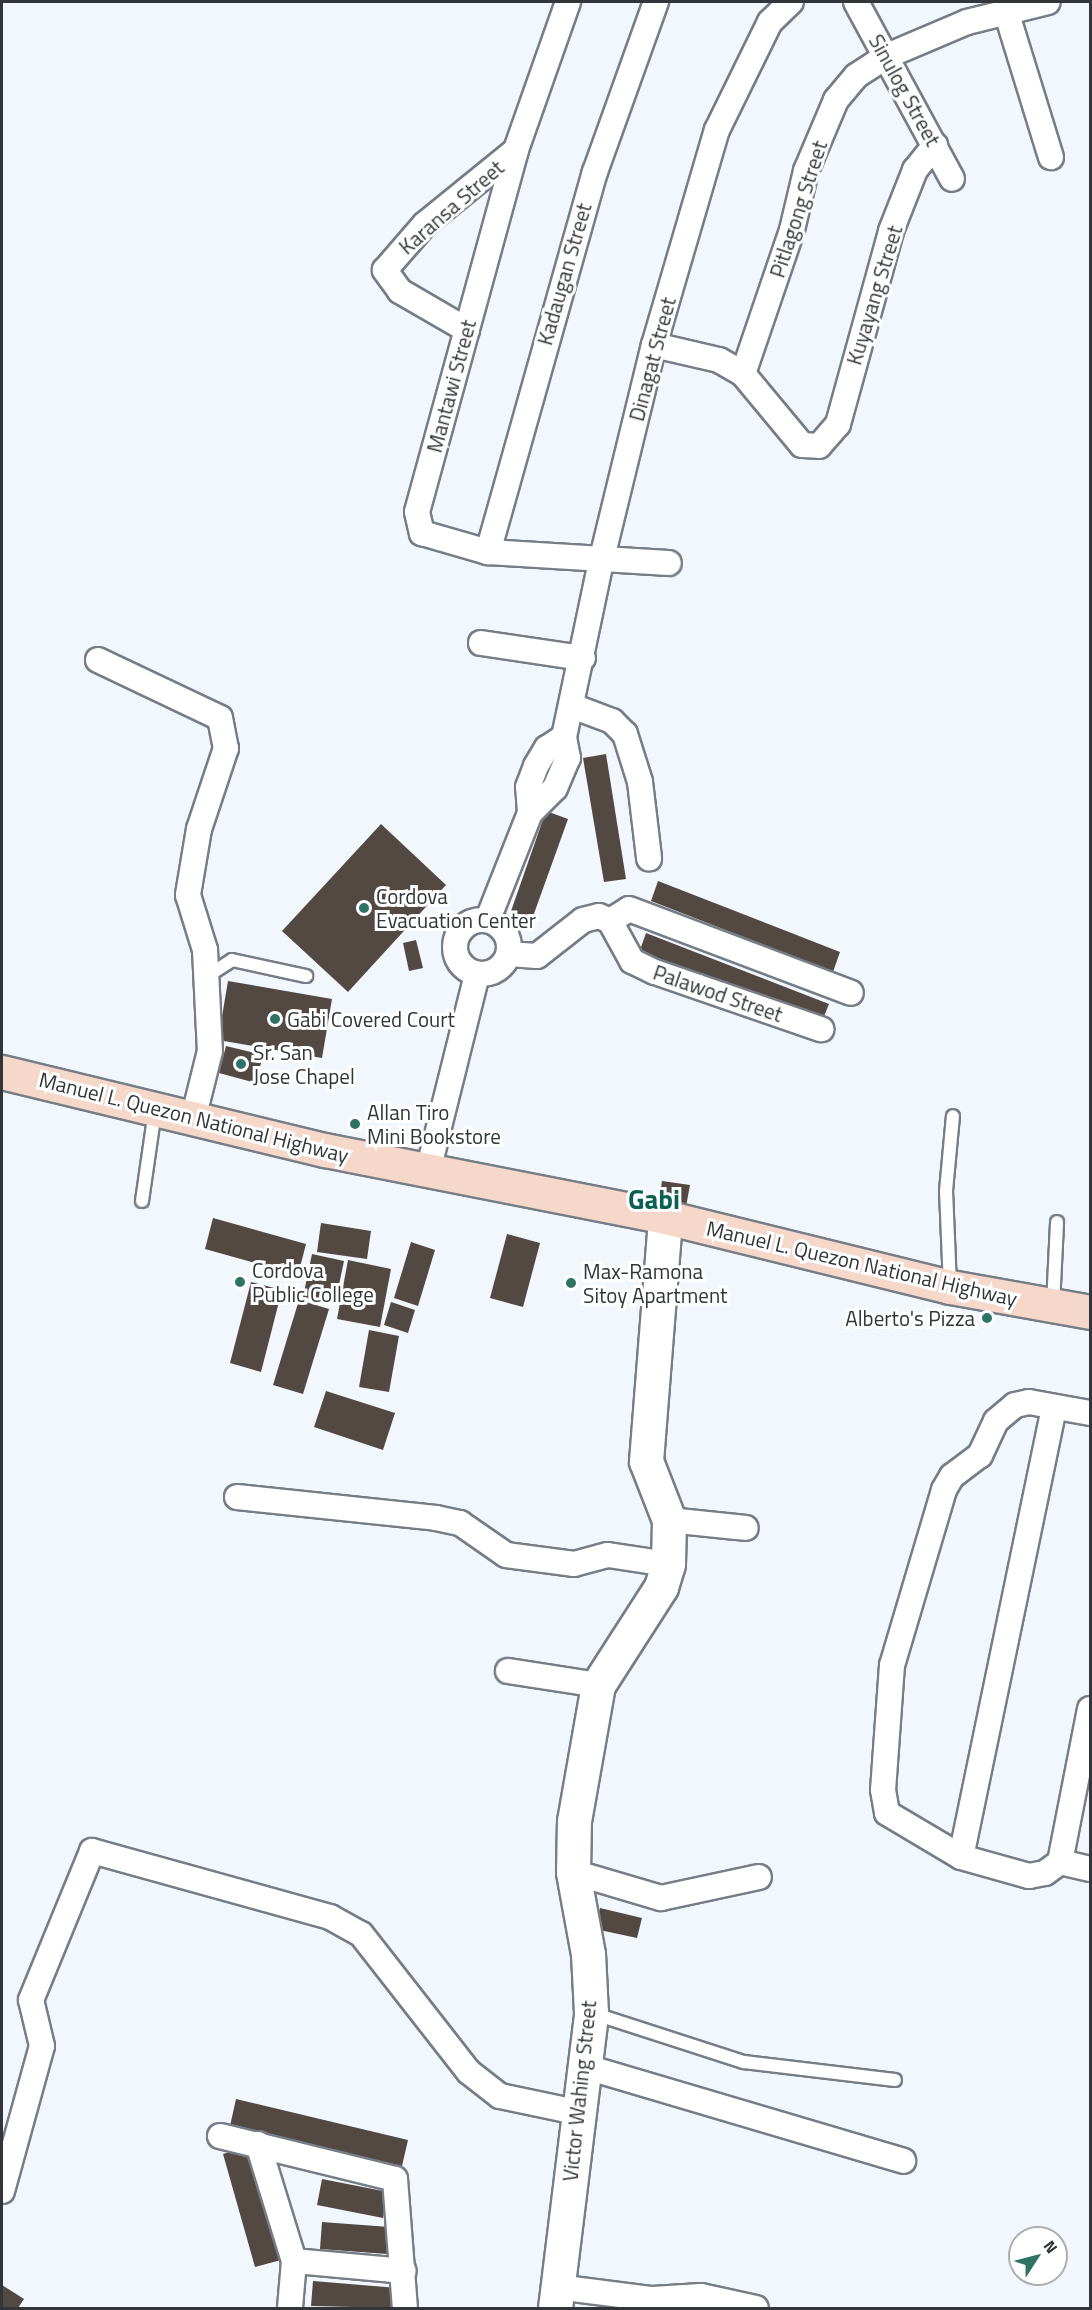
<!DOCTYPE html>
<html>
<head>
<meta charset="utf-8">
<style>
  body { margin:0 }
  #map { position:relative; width:1092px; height:2310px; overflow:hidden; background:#f2f7fe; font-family:"Titillium Web",sans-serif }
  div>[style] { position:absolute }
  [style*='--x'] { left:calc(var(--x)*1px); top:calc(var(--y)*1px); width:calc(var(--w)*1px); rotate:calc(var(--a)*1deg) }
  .building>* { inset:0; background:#534943 }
  .roads { filter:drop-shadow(2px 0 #767d86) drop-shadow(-2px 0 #767d86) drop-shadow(0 2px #767d86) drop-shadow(0 -2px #767d86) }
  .lane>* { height:12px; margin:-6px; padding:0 6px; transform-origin:6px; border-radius:6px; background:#fff }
  .street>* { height:24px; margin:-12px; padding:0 12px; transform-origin:12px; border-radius:12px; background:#fff }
  .street>.ring { margin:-12px; padding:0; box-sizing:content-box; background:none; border:24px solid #fff; border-radius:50% }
  .secondary>* { height:33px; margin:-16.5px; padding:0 16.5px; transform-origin:16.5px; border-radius:16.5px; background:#fff }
  .primary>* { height:33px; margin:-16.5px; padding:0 16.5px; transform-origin:16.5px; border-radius:16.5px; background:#f5d8ca }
  .dots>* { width:16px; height:16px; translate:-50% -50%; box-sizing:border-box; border:3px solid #fff; border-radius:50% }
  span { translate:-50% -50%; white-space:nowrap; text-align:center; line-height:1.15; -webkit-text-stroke:6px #fff; paint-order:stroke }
  .street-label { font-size:21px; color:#32363a }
  .poi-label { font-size:21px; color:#32363a }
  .left { translate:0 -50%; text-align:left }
  .right { translate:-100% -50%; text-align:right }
  .district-label { font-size:27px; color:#086151; font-weight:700 }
  .frame { position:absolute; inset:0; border:3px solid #32363a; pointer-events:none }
  .north { position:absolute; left:1008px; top:2226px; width:60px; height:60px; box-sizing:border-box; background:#fff; border:2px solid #adafb0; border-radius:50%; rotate:54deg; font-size:16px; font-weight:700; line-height:24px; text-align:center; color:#32363a }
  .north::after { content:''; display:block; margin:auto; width:21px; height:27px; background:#307263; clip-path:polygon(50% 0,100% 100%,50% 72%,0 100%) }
</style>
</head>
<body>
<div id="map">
  <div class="building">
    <i style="clip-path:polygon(606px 754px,626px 879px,604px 882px,583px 758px)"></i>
    <i style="clip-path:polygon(546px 811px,568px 819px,531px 922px,510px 914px)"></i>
    <i style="clip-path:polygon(381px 824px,446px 885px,348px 992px,282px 931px)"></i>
    <i style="clip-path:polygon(658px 881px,840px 952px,833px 972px,651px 901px)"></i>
    <i style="clip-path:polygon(646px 933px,829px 1004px,821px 1024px,639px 953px)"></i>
    <i style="clip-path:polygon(416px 940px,423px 968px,409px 971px,403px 943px)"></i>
    <i style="clip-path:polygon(228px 981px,332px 999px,322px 1058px,218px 1040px)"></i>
    <i style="clip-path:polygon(226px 1046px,263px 1055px,256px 1083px,219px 1073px)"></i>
    <i style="clip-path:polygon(662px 1181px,690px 1185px,685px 1212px,658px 1208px)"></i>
    <i style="clip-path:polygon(213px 1218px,306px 1244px,298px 1275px,205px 1249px)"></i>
    <i style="clip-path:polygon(321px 1223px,371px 1231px,367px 1259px,317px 1252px)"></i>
    <i style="clip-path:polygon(507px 1234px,540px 1243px,523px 1307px,490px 1298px)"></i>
    <i style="clip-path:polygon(411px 1242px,435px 1250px,418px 1306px,394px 1298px)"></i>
    <i style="clip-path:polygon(312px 1254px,344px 1261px,335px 1304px,303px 1297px)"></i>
    <i style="clip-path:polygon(348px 1260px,391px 1269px,380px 1327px,337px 1319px)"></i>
    <i style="clip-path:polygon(251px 1282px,282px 1290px,261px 1372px,230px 1363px)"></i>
    <i style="clip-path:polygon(299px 1300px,329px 1309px,303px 1394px,273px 1385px)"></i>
    <i style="clip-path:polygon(391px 1302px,415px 1310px,408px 1333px,384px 1325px)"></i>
    <i style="clip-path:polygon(369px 1330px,399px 1336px,389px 1392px,359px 1387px)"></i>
    <i style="clip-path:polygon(326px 1391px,395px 1413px,383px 1450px,314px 1427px)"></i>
    <i style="clip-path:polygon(600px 1908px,642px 1918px,637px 1938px,595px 1929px)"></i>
    <i style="clip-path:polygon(236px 2099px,408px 2140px,402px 2166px,230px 2126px)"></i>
    <i style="clip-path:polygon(250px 2146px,281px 2260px,255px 2267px,223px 2154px)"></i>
    <i style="clip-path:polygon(322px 2179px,388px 2192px,383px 2218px,317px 2205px)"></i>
    <i style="clip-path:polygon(322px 2222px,389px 2227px,387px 2254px,320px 2249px)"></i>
    <i style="clip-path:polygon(313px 2281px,398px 2288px,396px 2308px,311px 2306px)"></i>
    <i style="clip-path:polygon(2px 2285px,24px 2299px,18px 2308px,2px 2308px)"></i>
  </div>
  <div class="roads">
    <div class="lane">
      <i style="--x:206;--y:977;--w:31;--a:-33"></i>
      <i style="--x:232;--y:960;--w:76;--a:12.2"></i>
      <i style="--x:142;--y:1201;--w:91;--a:-81.8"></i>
      <i style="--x:950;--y:1286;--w:95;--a:-92.4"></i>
      <i style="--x:946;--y:1191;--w:75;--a:-84.7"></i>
      <i style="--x:1053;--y:1305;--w:83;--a:-87.2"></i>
      <i style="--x:592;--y:2013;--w:160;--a:17.9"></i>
      <i style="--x:744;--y:2062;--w:152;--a:6.8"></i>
    </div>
    <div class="street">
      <i style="--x:568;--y:2;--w:157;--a:109.4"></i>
      <i style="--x:516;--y:150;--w:375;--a:105.3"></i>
      <i style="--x:417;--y:512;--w:22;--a:77"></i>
      <i style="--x:422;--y:533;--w:69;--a:16.1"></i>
      <i style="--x:488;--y:552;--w:181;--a:3.5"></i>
      <i style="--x:856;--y:2;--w:201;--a:61.5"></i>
      <i style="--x:1006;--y:11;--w:153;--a:72.9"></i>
      <i style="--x:467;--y:330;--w:78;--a:-149.8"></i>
      <i style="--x:400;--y:291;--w:26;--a:-126"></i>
      <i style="--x:385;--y:270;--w:61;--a:-49"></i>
      <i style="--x:425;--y:224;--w:117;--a:-39.1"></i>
      <i style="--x:654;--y:345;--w:67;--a:13"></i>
      <i style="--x:719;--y:360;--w:28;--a:30"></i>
      <i style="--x:743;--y:374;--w:92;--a:50.3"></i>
      <i style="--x:802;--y:445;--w:17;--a:3"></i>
      <i style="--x:819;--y:446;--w:29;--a:-49"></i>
      <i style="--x:838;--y:424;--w:200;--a:-74.6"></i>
      <i style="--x:891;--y:231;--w:66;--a:-68.5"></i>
      <i style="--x:915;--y:170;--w:32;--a:-51"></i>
      <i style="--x:743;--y:374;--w:152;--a:-71.2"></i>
      <i style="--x:792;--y:230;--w:61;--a:-76.7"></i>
      <i style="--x:806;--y:171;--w:77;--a:-67.1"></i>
      <i style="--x:836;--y:100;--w:31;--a:-50"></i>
      <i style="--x:856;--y:76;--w:37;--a:-33"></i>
      <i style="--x:887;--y:56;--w:87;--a:-23"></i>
      <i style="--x:967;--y:22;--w:83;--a:-13.9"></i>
      <i style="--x:488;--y:552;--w:395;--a:-74.3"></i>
      <i style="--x:595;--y:172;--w:181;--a:-70.3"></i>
      <i style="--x:481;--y:643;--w:103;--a:8.4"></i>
      <i style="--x:98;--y:660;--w:135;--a:25.4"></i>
      <i style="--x:220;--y:718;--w:31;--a:79"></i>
      <i style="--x:226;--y:748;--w:85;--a:108.4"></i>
      <i style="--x:199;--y:829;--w:67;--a:99.5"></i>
      <i style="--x:188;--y:895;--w:58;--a:72.8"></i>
      <i style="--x:205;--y:950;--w:101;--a:87.2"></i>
      <i style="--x:210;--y:1051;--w:70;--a:104"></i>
      <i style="--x:572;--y:706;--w:43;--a:20.6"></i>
      <i style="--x:612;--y:721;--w:18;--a:45"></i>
      <i style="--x:625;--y:734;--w:50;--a:72.6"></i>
      <i style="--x:640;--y:782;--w:77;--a:83.2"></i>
      <i style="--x:530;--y:813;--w:35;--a:-45"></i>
      <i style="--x:555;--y:788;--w:33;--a:-67"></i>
      <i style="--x:568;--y:758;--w:21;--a:-101"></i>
      <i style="--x:564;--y:737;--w:179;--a:-78.1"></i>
      <i style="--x:601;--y:562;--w:223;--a:-76.3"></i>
      <i style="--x:654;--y:345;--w:224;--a:-73.7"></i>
      <i style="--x:717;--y:130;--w:120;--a:-63.9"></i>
      <i style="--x:770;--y:22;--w:29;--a:-44"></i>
      <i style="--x:488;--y:919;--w:114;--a:-68.4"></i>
      <i style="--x:530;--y:813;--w:26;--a:-94"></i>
      <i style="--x:528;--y:787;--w:22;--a:-69"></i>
      <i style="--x:536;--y:766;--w:21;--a:-59"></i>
      <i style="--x:547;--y:748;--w:20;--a:-33"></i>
      <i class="ring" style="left:455px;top:920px;width:30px;height:30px"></i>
      <i style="--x:610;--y:921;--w:22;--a:-32"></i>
      <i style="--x:629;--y:909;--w:237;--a:20.7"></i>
      <i style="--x:509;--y:954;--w:28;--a:4"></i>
      <i style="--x:537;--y:956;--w:58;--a:-38"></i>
      <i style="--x:583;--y:920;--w:16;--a:-14"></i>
      <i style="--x:599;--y:916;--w:12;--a:24"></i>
      <i style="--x:610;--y:921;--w:46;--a:61.2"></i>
      <i style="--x:632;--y:961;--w:25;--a:26"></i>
      <i style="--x:655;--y:972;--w:176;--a:19"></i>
      <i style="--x:428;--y:1171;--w:203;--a:-76"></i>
      <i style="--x:1090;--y:1413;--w:62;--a:-169.8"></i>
      <i style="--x:1029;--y:1402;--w:14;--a:168"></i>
      <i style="--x:1015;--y:1405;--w:25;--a:140"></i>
      <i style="--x:996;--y:1421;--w:38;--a:115"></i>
      <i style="--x:980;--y:1455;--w:35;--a:143"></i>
      <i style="--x:952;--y:1476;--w:16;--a:120"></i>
      <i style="--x:944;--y:1490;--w:183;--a:106.5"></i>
      <i style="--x:892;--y:1665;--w:125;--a:94.1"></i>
      <i style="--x:883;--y:1790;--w:23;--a:80"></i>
      <i style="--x:887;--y:1813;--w:86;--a:30.7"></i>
      <i style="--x:961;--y:1857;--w:71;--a:15.6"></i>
      <i style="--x:1029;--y:1876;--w:16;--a:-11"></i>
      <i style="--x:1045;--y:1873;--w:19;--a:-36"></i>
      <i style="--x:1060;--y:1862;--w:156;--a:-78.9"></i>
      <i style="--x:237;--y:1497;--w:200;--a:6"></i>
      <i style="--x:436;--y:1518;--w:25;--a:12"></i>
      <i style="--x:460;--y:1523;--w:56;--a:34.8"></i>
      <i style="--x:506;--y:1555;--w:69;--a:7.5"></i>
      <i style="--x:574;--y:1564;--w:35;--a:-15"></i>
      <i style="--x:608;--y:1555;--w:61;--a:8.5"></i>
      <i style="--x:669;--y:1520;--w:77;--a:5.9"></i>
      <i style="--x:508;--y:1671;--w:91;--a:8.8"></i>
      <i style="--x:961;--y:1857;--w:459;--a:-78.3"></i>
      <i style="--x:1060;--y:1862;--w:31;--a:13"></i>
      <i style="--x:573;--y:1872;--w:92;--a:16.5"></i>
      <i style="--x:661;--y:1898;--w:100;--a:-12.1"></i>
      <i style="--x:583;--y:2066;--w:334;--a:16.5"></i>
      <i style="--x:220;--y:2136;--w:180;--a:13.8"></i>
      <i style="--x:395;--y:2179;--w:129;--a:85.6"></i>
      <i style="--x:258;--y:2144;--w:122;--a:72.9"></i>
      <i style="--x:294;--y:2261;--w:47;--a:94.9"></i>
      <i style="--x:2;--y:2191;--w:150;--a:-74.6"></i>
      <i style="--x:42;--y:2046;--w:47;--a:-103.4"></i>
      <i style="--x:31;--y:2000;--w:161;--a:-67.7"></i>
      <i style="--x:92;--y:1851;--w:247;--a:15.5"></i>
      <i style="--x:330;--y:1917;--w:35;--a:29"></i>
      <i style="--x:361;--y:1934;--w:175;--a:52"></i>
      <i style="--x:469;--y:2072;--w:39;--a:38"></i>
      <i style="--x:500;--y:2096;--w:78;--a:11.9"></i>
      <i style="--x:294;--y:2261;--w:110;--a:5.2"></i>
      <i style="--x:557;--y:2287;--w:96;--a:7.2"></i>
      <i style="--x:652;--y:2299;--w:49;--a:-3.5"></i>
      <i style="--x:701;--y:2296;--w:56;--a:12.3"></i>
    </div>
    <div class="secondary">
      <i style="--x:555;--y:2308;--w:297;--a:-83"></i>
      <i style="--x:591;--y:2013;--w:59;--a:-92.9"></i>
      <i style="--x:588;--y:1954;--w:83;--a:-100.4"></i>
      <i style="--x:573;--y:1872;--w:51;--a:-88.9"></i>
      <i style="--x:574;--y:1821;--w:138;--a:-80"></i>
      <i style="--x:598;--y:1685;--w:117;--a:-57.3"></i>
      <i style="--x:661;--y:1587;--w:24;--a:-73"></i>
      <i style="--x:668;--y:1564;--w:44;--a:-88.7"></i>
      <i style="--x:669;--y:1520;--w:63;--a:-111.3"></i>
      <i style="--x:646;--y:1461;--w:245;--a:-85.5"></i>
    </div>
    <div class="primary">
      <i style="--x:2;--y:1072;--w:332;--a:13.6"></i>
      <i style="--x:325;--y:1150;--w:347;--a:11.1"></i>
      <i style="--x:665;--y:1217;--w:293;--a:13.8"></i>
      <i style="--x:950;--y:1287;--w:142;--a:10.1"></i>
    </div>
  </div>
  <div class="dots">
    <i style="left:364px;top:908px;background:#307263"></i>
    <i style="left:275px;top:1019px;background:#307263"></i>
    <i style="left:241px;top:1064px;background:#307263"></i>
    <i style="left:355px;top:1124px;background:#307263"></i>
    <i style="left:240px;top:1282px;background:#307263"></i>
    <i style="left:571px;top:1283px;background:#307263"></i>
    <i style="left:987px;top:1318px;background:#307263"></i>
  </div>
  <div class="street-label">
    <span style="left:905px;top:90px;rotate:61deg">Sinulog Street</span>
    <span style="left:451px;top:207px;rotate:-41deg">Karansa Street</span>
    <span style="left:798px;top:209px;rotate:-72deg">Pitlagong Street</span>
    <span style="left:564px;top:274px;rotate:-74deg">Kadaugan Street</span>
    <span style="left:874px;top:295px;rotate:-73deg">Kuyayang Street</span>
    <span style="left:652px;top:359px;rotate:-75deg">Dinagat Street</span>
    <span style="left:451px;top:386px;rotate:-75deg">Mantawi Street</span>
    <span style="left:718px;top:993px;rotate:19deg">Palawod Street</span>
    <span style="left:194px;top:1117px;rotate:14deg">Manuel L. Quezon National Highway</span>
    <span style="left:862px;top:1263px;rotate:13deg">Manuel L. Quezon National Highway</span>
    <span style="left:579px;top:2091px;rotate:-84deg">Victor Wahing Street</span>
  </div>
  <div class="poi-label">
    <span class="left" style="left:376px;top:908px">Cordova<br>Evacuation Center</span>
    <span class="left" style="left:287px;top:1019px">Gabi Covered Court</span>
    <span class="left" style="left:253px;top:1064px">Sr. San<br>Jose Chapel</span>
    <span class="left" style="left:367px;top:1124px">Allan Tiro<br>Mini Bookstore</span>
    <span class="left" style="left:252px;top:1282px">Cordova<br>Public College</span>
    <span class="left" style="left:583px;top:1283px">Max-Ramona<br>Sitoy Apartment</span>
    <span class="right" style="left:975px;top:1318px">Alberto's Pizza</span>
  </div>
  <div class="district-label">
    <span style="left:654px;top:1199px">Gabi</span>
  </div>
  <div class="frame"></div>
  <div class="north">N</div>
</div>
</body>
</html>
